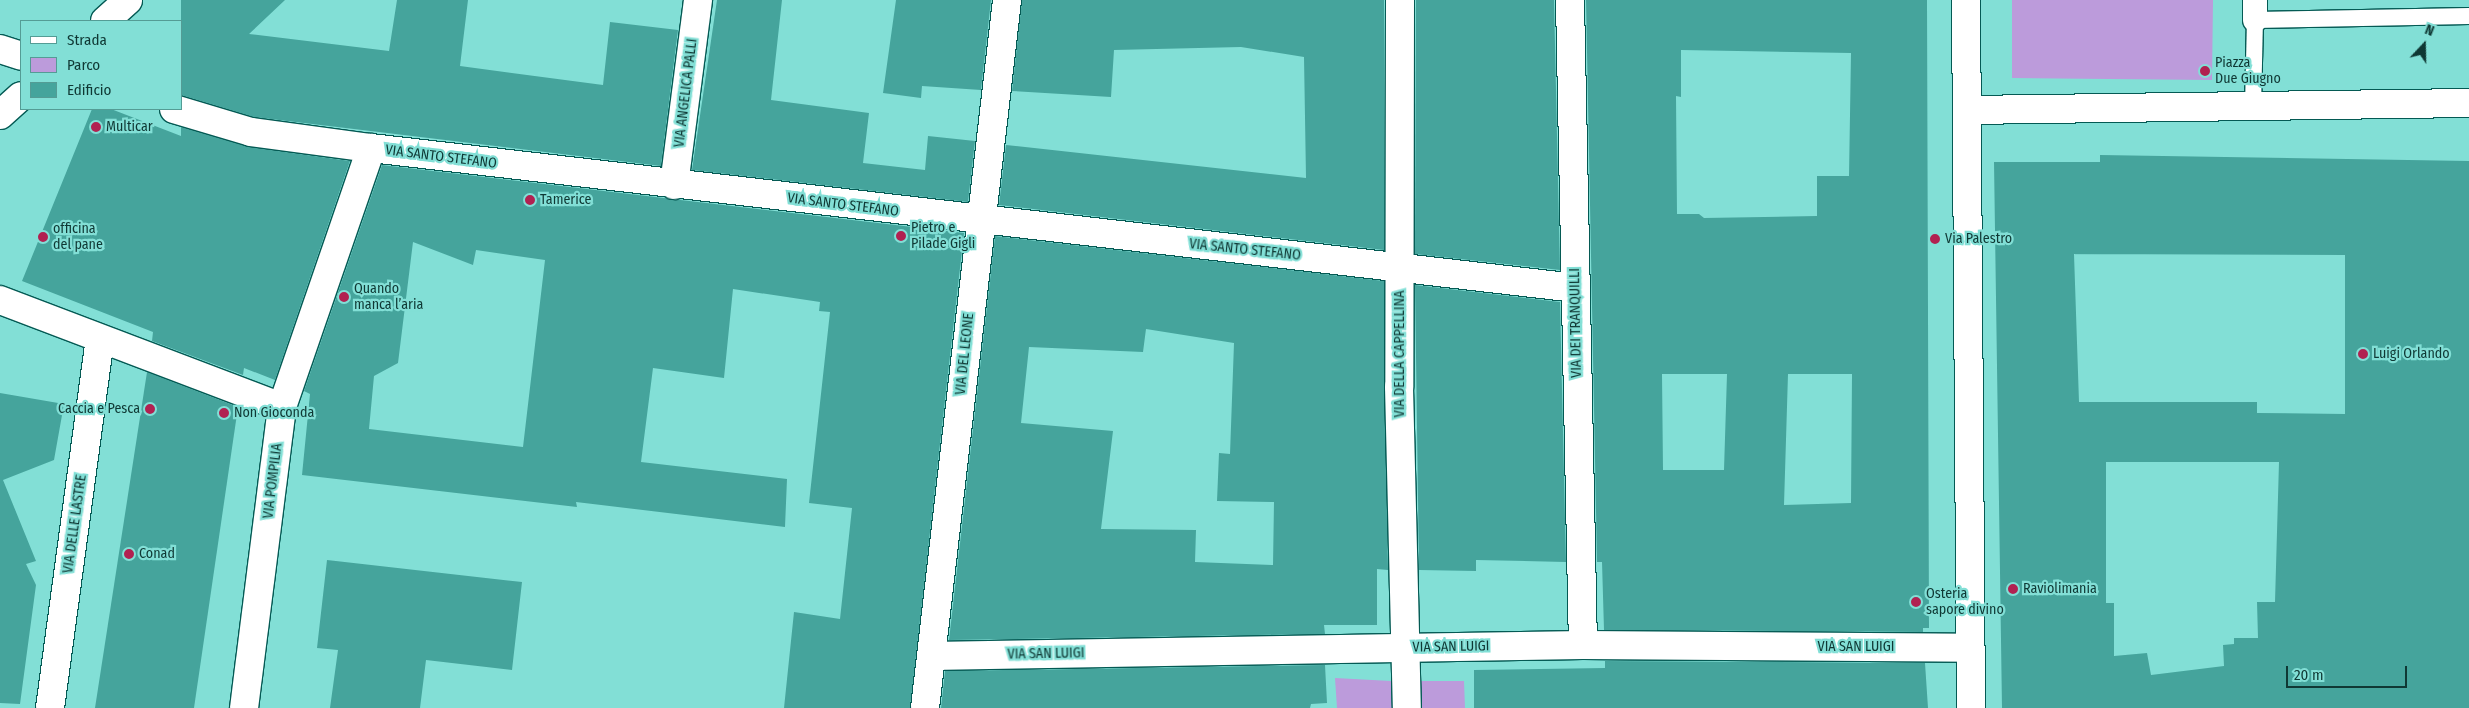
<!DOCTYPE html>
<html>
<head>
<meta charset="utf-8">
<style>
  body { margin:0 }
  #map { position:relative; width:2469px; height:708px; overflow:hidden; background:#82dfd6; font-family:"Fira Sans Condensed",sans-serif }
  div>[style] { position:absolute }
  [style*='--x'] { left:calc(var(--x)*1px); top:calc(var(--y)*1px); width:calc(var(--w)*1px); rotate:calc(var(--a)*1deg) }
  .green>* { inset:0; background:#bc9bdb }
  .building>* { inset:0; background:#45a49c }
  .roads { filter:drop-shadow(1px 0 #045a54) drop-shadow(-1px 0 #045a54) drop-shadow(0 1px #045a54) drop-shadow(0 -1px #045a54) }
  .service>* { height:16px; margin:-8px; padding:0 8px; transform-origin:8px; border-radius:8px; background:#fff }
  .pedestrian>* { height:24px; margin:-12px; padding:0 12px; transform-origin:12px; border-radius:12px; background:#fff }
  .minor>* { height:28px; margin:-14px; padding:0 14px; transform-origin:14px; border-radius:14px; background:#fff }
  .tertiary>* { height:28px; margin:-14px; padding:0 14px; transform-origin:14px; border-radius:14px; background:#fff }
  .dots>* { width:14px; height:14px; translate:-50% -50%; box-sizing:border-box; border:2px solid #82dfd6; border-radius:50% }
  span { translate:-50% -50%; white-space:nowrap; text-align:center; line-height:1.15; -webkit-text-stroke:4.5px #82dfd6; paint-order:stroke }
  .poi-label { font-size:14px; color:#0f3834 }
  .left { translate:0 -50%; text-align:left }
  .right { translate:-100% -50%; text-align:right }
  .street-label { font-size:14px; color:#0f3834 }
  .legend { position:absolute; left:20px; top:20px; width:162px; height:90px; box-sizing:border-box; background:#82dfd6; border:1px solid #549c95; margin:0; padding:6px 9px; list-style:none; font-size:15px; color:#0f3834 }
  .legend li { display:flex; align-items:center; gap:10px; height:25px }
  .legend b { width:25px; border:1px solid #549c95 }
  .north { position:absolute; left:2399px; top:20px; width:50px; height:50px; -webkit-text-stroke:4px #82dfd6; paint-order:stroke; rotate:21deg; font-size:14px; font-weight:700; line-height:20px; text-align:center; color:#0f3834 }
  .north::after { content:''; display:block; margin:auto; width:18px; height:22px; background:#0f3834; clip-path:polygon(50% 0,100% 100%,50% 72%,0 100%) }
  .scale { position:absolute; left:2286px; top:666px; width:121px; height:22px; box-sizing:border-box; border:2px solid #0f3834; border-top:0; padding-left:6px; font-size:15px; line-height:18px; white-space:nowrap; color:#0f3834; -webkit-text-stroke:4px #82dfd6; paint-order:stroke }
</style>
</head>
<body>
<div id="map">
  <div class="green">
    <i style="clip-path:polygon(2012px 0,2213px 0,2212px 80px,2012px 78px)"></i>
    <i style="clip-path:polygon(1335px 678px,1391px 681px,1392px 708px,1337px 708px)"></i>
    <i style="clip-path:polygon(1418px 681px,1464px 681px,1465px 708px,1418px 708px)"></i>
  </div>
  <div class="building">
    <i style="clip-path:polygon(181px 0,285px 0,249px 34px,389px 51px,397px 0,468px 0,460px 66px,603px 85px,610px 22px,678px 30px,661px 166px,254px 117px,181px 95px)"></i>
    <i style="clip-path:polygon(717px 0,782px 0,771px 100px,869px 113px,863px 163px,925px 170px,928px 136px,975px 141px,968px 202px,692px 170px)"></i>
    <i style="clip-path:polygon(896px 0,991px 0,981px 90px,922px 86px,921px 98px,883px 93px)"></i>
    <i style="clip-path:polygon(1022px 0,1384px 0,1384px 250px,999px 205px,1006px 145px,1306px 178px,1304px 57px,1241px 47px,1114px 50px,1111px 97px,1012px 91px)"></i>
    <i style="clip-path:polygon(1416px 0,1554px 0,1560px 270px,1415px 254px)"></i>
    <i style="clip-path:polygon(evenodd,1586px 0,1927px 0,1929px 628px,1923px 628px,1923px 632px,1604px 630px,1602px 562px,1597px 562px,1586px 0,1681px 50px,1851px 53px,1849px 176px,1817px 176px,1817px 216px,1704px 218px,1699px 214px,1677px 214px,1676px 96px,1681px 97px,1681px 50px,1586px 0,1662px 374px,1727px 374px,1724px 470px,1663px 470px,1662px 374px,1586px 0,1788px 374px,1852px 374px,1851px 503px,1784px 505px,1788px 374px)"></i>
    <i style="clip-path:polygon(92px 109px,111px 109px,181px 136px,181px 127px,249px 147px,350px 161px,275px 380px,244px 368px,243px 375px,152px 341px,153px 332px,22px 281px)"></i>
    <i style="clip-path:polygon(evenodd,2100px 155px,2469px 161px,2469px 708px,2002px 708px,1994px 162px,2100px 162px,2100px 155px,2074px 254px,2345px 255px,2345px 414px,2257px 413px,2257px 402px,2079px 402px,2074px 254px,2100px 155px,2106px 462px,2279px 462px,2275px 602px,2257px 602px,2258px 638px,2234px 638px,2234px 644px,2223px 645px,2224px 666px,2151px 675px,2147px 653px,2114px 656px,2114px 603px,2106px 603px,2106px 462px)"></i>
    <i style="clip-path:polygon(evenodd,382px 165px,964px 233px,910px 708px,784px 708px,794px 612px,840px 619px,852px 508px,809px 503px,830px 312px,819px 311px,820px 302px,733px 289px,724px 378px,653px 368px,641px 462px,787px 479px,785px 527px,576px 502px,577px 507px,302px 475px,310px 394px,304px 391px,382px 165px,413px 242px,473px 265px,476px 250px,545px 260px,523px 447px,369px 429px,374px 376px,398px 363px,413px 242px)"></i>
    <i style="clip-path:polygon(evenodd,995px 236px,1384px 281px,1388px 570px,1377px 569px,1377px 625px,1324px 625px,1325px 634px,949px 640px,995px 236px,1146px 329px,1234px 343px,1230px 454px,1219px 453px,1217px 501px,1274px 502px,1273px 565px,1195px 562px,1196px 530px,1101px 529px,1113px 431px,1021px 423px,1029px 347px,1143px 352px,1146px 329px)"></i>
    <i style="clip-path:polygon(1415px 285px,1560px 302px,1566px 562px,1476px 560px,1476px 571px,1419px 570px)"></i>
    <i style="clip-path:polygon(147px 372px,238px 407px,194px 708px,95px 708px)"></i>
    <i style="clip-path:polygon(0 393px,64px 404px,54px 460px,3px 480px,36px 561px,26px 564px,36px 585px,20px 704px,0 703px)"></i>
    <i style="clip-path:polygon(327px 560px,522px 582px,512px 670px,426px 660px,420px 708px,330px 708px,338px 650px,317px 648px)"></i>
    <i style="clip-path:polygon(1605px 661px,1925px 663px,1928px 708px,1474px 708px,1474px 670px,1605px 668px)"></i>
    <i style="clip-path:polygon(1325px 665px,1327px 703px,1311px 704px,1310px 708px,941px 708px,945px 671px)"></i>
  </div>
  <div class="roads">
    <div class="service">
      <i style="--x:2253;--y:107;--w:87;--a:-88.7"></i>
      <i style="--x:2255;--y:20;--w:214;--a:-1.1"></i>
    </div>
    <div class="pedestrian">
      <i style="--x:2255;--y:0;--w:20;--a:90"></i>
    </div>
    <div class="minor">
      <i style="--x:1400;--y:0;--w:387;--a:90.1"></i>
      <i style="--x:1399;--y:387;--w:321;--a:88.6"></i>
      <i style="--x:1570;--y:0;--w:645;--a:88.85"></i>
      <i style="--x:105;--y:21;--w:31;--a:-42"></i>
      <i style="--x:0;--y:49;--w:22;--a:18"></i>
      <i style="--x:174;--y:109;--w:80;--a:16.6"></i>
      <i style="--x:251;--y:132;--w:121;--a:7.6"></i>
      <i style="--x:371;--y:148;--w:1212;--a:6.63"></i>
      <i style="--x:1968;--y:110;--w:501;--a:-0.8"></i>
      <i style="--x:0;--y:115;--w:28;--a:-42"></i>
      <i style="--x:674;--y:185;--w:187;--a:-82.6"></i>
      <i style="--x:0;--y:300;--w:302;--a:20.8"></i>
      <i style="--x:931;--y:656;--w:652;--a:-0.97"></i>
      <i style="--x:1583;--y:645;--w:387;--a:0.4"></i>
      <i style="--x:50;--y:708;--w:371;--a:-82.3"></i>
      <i style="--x:244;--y:708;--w:303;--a:-82.8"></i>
      <i style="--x:282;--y:407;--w:274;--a:-71"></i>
      <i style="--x:925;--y:708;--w:713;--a:-83.39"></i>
    </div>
    <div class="tertiary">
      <i style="--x:1966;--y:0;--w:708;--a:89.6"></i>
    </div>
  </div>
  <div class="dots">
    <i style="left:2205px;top:71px;background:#b12151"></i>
    <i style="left:96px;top:127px;background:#b12151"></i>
    <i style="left:530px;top:200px;background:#b12151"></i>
    <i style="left:901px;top:236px;background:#b12151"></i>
    <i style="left:43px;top:237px;background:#b12151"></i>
    <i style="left:1935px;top:239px;background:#b12151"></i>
    <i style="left:344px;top:297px;background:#b12151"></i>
    <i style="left:2363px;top:354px;background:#b12151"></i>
    <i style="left:150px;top:409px;background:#b12151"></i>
    <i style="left:224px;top:413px;background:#b12151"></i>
    <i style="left:129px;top:554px;background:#b12151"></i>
    <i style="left:2013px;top:589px;background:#b12151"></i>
    <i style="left:1916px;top:602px;background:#b12151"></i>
  </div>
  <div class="poi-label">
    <span class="left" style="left:2215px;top:71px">Piazza<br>Due Giugno</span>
    <span class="left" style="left:106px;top:127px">Multicar</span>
    <span class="left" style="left:540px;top:200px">Tamerice</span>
    <span class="left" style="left:911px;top:236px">Pietro e<br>Pilade Gigli</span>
    <span class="left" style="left:53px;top:237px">officina<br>del pane</span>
    <span class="left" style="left:1945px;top:239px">Via Palestro</span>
    <span class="left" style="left:354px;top:297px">Quando<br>manca l’aria</span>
    <span class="left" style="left:2373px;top:354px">Luigi Orlando</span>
    <span class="right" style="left:140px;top:409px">Caccia e Pesca</span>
    <span class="left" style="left:234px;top:413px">Non Gioconda</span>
    <span class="left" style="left:139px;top:554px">Conad</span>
    <span class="left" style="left:2023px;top:589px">Raviolimania</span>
    <span class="left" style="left:1926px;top:602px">Osteria<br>sapore divino</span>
  </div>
  <div class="street-label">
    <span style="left:686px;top:93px;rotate:-83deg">VIA ANGELICA PALLI</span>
    <span style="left:441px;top:157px;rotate:7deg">VIA SANTO STEFANO</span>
    <span style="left:843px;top:205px;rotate:7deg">VIA SANTO STEFANO</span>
    <span style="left:1245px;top:250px;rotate:6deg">VIA SANTO STEFANO</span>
    <span style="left:1576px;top:323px;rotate:-91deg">VIA DEI TRANQUILLI</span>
    <span style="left:965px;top:354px;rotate:-84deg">VIA DEL LEONE</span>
    <span style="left:1400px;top:354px;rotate:-90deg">VIA DELLA CAPPELLINA</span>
    <span style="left:273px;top:481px;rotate:-83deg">VIA POMPILIA</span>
    <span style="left:75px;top:524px;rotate:-82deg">VIA DELLE LASTRE</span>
    <span style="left:1451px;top:647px;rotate:-1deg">VIA SAN LUIGI</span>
    <span style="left:1856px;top:647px">VIA SAN LUIGI</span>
    <span style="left:1046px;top:654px;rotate:-1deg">VIA SAN LUIGI</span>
  </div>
  <ul class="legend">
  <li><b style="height:6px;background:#fff"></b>Strada</li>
  <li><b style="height:14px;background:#bc9bdb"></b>Parco</li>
  <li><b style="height:14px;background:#45a49c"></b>Edificio</li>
  </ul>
  <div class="north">N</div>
  <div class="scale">20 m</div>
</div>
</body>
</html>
